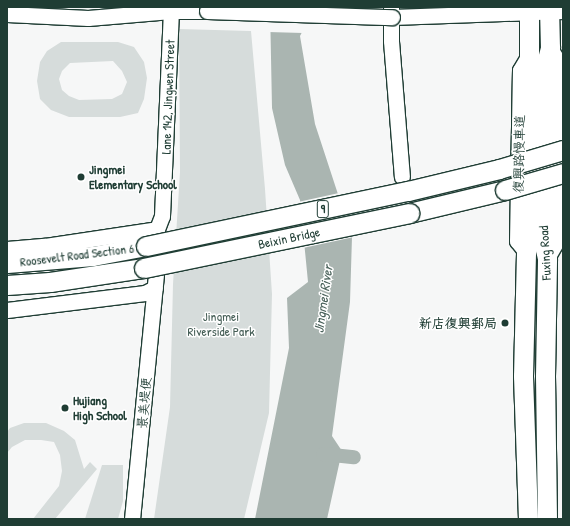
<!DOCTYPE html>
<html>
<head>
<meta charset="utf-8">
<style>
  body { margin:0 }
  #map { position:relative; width:570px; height:526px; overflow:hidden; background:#f6f7f7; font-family:"Patrick Hand","LXGW WenKai TC",sans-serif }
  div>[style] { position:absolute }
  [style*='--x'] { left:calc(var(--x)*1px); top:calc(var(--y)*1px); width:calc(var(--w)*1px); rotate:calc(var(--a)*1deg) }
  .green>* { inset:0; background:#d6dcdb }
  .water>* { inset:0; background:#aab5b1 }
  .pier>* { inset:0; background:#f6f7f7 }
  .canal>* { height:14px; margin:-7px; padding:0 7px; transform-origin:7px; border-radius:7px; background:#aab5b1 }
  .roads { filter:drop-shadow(1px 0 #1f3d34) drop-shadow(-1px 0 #1f3d34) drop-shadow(0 1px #1f3d34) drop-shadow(0 -1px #1f3d34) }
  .minor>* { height:15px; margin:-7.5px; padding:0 7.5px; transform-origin:7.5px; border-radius:7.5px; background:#fff }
  .major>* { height:19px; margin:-9.5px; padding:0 9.5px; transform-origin:9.5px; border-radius:9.5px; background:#fff }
  .bridges { filter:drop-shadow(1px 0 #1f3d34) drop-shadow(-1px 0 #1f3d34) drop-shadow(0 1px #1f3d34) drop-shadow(0 -1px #1f3d34) }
  .minor-bridge>* { height:15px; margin:-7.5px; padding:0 7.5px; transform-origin:7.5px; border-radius:7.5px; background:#fff }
  .major-bridge>* { height:19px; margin:-9.5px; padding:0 9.5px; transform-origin:9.5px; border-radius:9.5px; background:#fff }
  .dots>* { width:11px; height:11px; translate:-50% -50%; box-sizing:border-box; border:2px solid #fff; border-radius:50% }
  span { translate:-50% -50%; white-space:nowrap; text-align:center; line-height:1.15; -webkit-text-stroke:3px #fff; paint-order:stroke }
  .shield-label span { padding:1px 3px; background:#fff; border:1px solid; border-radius:3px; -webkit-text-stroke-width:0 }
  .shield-label { font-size:12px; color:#1f3d34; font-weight:700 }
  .street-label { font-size:13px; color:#1f3d34 }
  .poi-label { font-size:13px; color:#1f3d34; font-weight:700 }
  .left { translate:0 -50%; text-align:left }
  .right { translate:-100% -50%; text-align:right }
  .park-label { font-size:13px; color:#445d55 }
  .water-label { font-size:14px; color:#49615a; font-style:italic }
  .frame { position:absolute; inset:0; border:8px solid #1f3d34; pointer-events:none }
</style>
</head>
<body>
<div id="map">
  <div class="green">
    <i style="clip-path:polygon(179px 29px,251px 31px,265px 189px,272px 294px,269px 413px,244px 519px,154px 519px,170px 407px,173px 284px,180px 172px)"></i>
    <i style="clip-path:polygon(evenodd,61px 42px,118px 42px,134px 47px,144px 62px,147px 78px,144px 99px,138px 113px,120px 117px,69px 117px,51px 110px,40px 99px,37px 81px,40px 62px,47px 51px,61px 42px,113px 61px,122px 71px,127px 82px,122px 94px,112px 99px,79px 100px,69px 96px,62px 90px,59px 79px,62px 71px,70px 63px,113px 61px)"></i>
    <i style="clip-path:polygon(24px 423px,46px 423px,64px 431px,75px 440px,84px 469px,90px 462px,97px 469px,55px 519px,33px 519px,59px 486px,62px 471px,60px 455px,54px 442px,41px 440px,25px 440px,12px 447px,7px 453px,7px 432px,10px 428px)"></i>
    <i style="clip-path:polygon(102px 465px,123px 465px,123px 501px,118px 519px,85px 519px)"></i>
  </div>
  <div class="water">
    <i style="clip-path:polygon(270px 7px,315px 7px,300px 36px,315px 124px,352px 237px,350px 302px,332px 436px,342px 451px,327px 519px,255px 519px,289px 348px,287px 298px,308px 282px,300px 200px,285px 165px,272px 108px)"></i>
  </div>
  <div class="pier">
    <i style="clip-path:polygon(268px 7px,317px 7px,303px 33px,268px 32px)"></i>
    <i style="clip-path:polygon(339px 193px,354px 237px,303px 248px,298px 202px)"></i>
  </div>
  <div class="canal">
    <i style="--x:323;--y:454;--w:31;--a:6"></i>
  </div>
  <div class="roads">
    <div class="minor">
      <i style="--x:391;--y:7;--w:34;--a:90"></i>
      <i style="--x:391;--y:41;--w:136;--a:85.4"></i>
      <i style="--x:7;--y:14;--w:81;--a:2.8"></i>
      <i style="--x:88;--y:18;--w:83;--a:-4.8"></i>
      <i style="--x:171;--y:11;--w:36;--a:0"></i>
      <i style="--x:392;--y:17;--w:171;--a:-2"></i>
      <i style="--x:157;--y:237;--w:8;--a:-90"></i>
      <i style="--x:157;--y:229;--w:14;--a:-69"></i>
      <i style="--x:162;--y:216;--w:205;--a:-87.5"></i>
      <i style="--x:171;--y:11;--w:4;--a:-63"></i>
      <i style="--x:7;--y:249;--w:38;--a:-5"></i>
      <i style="--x:45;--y:246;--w:113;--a:-8.6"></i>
      <i style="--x:526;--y:252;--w:14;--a:-129"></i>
      <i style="--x:517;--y:241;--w:171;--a:-89"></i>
      <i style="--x:520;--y:70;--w:17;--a:-59"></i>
      <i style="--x:547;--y:258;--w:20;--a:-60"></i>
      <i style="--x:557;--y:241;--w:180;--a:-89.7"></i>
      <i style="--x:558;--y:61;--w:15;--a:-122"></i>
      <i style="--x:7;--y:310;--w:139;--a:-7"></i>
      <i style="--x:145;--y:293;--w:11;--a:-27"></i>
      <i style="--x:132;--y:519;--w:246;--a:-84.4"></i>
    </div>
    <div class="major">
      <i style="--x:409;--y:213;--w:99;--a:-13.5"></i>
      <i style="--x:7;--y:263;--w:86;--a:-4.7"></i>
      <i style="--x:93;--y:256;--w:54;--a:-10.7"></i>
      <i style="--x:7;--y:285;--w:43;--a:-4"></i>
      <i style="--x:50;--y:282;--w:95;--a:-8.5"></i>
      <i style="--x:528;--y:519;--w:143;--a:-92"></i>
      <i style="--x:523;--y:376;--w:124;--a:-88.6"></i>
      <i style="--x:526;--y:252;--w:11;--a:-75"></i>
      <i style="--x:529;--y:241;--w:170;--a:-89"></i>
      <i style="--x:532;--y:71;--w:16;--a:-101"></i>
      <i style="--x:529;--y:55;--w:48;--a:-90"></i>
      <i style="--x:547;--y:519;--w:143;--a:-90.8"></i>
      <i style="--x:545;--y:376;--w:118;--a:-89"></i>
      <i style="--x:547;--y:258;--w:18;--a:-103"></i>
      <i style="--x:543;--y:240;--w:177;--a:-89"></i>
      <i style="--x:546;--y:63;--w:16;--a:-75"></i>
      <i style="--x:550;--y:48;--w:41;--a:-91.4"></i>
    </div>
  </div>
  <div class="bridges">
    <div class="minor-bridge">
      <i style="--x:207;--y:11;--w:185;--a:1.9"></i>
    </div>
    <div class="major-bridge">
      <i style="--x:505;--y:190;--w:60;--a:-16.3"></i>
      <i style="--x:146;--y:246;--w:268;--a:-11.9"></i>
      <i style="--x:408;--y:191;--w:94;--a:-13.6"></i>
      <i style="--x:499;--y:169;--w:67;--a:-16.5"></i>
      <i style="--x:144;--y:268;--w:271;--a:-11.7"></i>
    </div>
  </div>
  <div class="dots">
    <i style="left:81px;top:177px;background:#1f3d34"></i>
    <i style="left:505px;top:323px;background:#1f3d34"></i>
    <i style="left:65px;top:408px;background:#1f3d34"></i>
  </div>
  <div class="shield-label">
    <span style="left:323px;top:209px">9</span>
  </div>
  <div class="street-label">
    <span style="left:168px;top:97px;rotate:-88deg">Lane 142, Jingwen Street</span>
    <span style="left:519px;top:154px;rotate:-89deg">復興路慢車道</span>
    <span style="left:289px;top:238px;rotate:-12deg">Beixin Bridge</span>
    <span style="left:545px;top:253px;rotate:-93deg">Fuxing Road</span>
    <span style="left:77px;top:255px;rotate:-7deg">Roosevelt Road Section 6</span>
    <span style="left:144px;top:403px;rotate:-85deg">景美堤便</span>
  </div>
  <div class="poi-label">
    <span class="left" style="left:89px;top:177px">Jingmei<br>Elementary School</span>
    <span class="right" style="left:497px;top:323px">新店復興郵局</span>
    <span class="left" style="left:73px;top:408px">Hujiang<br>High School</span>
  </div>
  <div class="park-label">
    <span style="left:221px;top:324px">Jingmei<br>Riverside Park</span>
  </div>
  <div class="water-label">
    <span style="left:323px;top:299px;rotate:-82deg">Jingmei River</span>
  </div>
  <div class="frame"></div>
</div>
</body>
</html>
